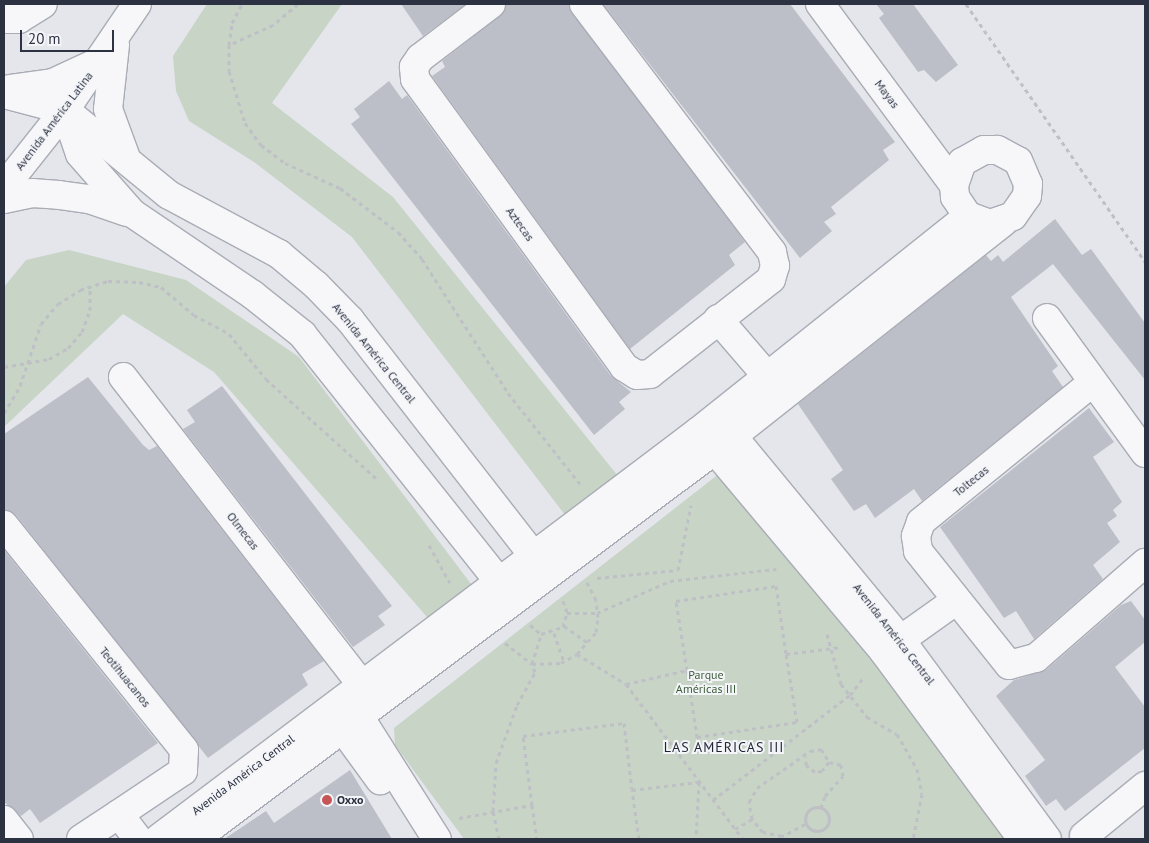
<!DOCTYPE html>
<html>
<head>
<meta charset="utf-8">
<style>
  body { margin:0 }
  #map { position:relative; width:1149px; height:843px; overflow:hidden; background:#e4e6eb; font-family:"PT Sans",sans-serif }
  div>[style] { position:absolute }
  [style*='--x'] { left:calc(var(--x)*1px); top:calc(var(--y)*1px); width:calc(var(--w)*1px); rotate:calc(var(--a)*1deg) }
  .green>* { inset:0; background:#c8d4c6 }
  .building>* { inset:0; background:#bcbfc7 }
  .path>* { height:3px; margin-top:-1.5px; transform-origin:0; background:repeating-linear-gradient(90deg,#bec0c6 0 4px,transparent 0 8px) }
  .path>.ring { margin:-1.5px; padding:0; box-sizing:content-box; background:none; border:3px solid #bec0c6; border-radius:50% }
  .roads { filter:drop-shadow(1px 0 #a9acb5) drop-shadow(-1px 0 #a9acb5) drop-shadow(0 1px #a9acb5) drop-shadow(0 -1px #a9acb5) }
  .minor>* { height:28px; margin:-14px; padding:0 14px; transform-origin:14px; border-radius:14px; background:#f7f7f9 }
  .dots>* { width:14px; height:14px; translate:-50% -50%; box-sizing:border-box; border:2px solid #f4f5f8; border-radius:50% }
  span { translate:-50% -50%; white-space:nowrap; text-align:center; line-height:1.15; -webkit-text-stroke:4px #f4f5f8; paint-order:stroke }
  .street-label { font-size:12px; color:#2d3242 }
  .park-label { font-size:12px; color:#3d5d3b }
  .poi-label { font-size:12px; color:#2d3242; font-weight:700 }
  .left { translate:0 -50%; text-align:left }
  .neighbourhood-label { font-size:14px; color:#1f2333; letter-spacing:1px }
  .frame { position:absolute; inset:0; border:5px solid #2d3242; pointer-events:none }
  .scale { position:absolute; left:20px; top:30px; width:94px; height:22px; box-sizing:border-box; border:2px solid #2d3242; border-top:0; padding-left:6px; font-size:15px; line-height:18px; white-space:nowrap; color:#2d3242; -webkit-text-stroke:4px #f4f5f8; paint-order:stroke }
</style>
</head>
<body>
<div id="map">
  <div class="green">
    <i style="clip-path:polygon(207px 4px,342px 4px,272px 103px,393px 197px,622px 481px,572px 524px,352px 237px,254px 162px,189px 121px,176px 91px,173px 56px)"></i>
    <i style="clip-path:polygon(69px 250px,186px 280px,299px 357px,478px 593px,434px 625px,214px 372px,123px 314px,4px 427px,4px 287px,26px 260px)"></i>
    <i style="clip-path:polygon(720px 473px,1020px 839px,464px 839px,395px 745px,394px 728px)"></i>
  </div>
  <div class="building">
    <i style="clip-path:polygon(401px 4px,466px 4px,423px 36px)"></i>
    <i style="clip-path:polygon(506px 4px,569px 4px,745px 242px,729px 255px,735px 265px,630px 349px,432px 76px,445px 67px,442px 61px,500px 16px)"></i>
    <i style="clip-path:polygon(603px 4px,790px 4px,895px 142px,883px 150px,889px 160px,831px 207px,836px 214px,824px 222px,832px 231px,800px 258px)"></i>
    <i style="clip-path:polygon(876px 4px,913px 4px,958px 65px,936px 82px,924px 70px,918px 72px,879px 18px,884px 14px)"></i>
    <i style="clip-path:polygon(389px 81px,402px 99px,407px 95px,611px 376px,631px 392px,619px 402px,625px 409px,594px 435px,351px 124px,360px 117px,354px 109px)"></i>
    <i style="clip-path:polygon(1055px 219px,1082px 255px,1091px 249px,1145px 323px,1145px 380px,1053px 264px,1011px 297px,1058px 366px,1052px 371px,1063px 387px,922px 501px,914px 489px,875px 518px,866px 504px,854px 511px,831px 479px,843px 470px,798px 404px,986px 255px,991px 261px,998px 255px,1003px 262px)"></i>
    <i style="clip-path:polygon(88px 377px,143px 445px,149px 450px,157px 446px,324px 661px,302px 674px,308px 685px,208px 758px,16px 515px,4px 510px,4px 434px)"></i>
    <i style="clip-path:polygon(222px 386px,392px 606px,378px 616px,385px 625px,353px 647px,183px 429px,195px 422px,187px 410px)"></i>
    <i style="clip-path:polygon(1089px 408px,1114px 442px,1093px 457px,1122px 502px,1113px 510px,1117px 516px,1107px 523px,1120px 542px,1093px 565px,1103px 579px,1034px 639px,1016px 611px,1004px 618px,940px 527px)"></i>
    <i style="clip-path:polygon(4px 550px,158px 743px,40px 823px,30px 809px,21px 816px,4px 802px)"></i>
    <i style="clip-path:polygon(1131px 601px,1145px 620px,1145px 642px,1115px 667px,1145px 707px,1145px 748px,1065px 811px,1056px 799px,1046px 806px,1025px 776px,1045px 760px,996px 696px,1014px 680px,1046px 670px,1121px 605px)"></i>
    <i style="clip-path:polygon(350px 770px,392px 839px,224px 839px,266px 811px,274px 823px)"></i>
  </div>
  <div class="path">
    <i style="--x:298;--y:4;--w:33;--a:140"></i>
    <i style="--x:273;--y:25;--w:48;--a:155.6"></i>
    <i style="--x:229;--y:45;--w:26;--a:90"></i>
    <i style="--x:229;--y:71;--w:54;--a:72.9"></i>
    <i style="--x:245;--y:123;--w:27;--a:54"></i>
    <i style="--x:261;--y:145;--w:30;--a:37"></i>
    <i style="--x:285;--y:163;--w:60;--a:24.4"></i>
    <i style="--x:340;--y:188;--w:73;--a:37.2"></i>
    <i style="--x:398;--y:232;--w:36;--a:48"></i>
    <i style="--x:422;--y:259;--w:159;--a:57.3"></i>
    <i style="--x:508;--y:393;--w:116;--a:51.6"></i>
    <i style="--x:966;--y:4;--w:314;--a:55.2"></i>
    <i style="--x:229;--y:45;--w:22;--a:-82"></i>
    <i style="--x:232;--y:23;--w:21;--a:-62"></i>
    <i style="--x:4;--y:367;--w:46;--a:-10.1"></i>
    <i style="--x:49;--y:359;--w:22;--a:-30"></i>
    <i style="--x:68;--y:348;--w:21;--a:-49"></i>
    <i style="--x:82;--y:332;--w:23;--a:-70"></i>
    <i style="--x:90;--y:310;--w:24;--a:-90"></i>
    <i style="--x:4;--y:413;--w:31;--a:-59"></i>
    <i style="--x:20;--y:386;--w:65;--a:-71.3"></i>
    <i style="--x:41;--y:324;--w:26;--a:-50"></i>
    <i style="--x:58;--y:304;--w:26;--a:-32"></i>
    <i style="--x:80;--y:290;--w:29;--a:-18"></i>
    <i style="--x:108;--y:281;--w:31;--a:2"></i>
    <i style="--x:139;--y:282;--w:23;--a:13"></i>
    <i style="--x:161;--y:287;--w:43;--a:40.3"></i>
    <i style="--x:194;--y:315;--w:40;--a:28"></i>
    <i style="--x:229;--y:334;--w:58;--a:50.6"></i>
    <i style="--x:266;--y:379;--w:148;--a:42"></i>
    <i style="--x:429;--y:545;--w:43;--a:61.1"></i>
    <i style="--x:597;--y:578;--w:81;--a:-5.6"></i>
    <i style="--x:678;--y:570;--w:66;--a:-78.7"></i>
    <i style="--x:567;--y:613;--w:30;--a:0"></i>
    <i style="--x:597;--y:613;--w:80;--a:-23.7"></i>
    <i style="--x:670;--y:581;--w:107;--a:-6.5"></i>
    <i style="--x:530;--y:625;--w:14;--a:39"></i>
    <i style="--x:541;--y:634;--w:23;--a:-18"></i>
    <i style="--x:563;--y:627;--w:16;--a:-75"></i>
    <i style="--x:567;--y:612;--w:12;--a:-110"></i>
    <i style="--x:564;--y:626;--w:29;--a:35"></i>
    <i style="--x:554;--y:633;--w:31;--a:71"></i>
    <i style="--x:827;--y:634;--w:52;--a:74.4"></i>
    <i style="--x:841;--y:684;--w:42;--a:51.8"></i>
    <i style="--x:867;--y:717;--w:34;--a:30"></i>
    <i style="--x:897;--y:734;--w:40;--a:60.3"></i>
    <i style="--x:917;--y:769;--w:25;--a:79"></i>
    <i style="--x:922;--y:794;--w:46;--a:101.3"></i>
    <i style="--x:505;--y:643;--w:34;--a:38"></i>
    <i style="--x:532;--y:664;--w:29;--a:-2"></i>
    <i style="--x:561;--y:663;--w:18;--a:-29"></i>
    <i style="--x:577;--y:654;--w:29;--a:-49"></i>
    <i style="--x:596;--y:632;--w:15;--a:-82"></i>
    <i style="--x:598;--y:617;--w:17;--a:-97"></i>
    <i style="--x:596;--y:600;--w:20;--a:-117"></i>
    <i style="--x:577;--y:654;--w:57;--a:31.5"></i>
    <i style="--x:626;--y:684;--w:194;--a:53"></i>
    <i style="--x:687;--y:670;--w:70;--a:-99.1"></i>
    <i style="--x:676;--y:601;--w:101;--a:-8.5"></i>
    <i style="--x:776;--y:586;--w:69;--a:81.6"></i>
    <i style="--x:786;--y:654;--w:56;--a:-7.1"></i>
    <i style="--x:626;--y:684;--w:63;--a:-12.9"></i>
    <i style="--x:687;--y:670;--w:68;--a:81.5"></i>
    <i style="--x:697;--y:737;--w:101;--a:-8.5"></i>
    <i style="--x:797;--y:722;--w:69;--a:-99.2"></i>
    <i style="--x:713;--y:800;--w:173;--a:-37.5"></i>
    <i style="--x:850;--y:695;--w:24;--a:-52"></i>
    <i style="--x:532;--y:805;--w:34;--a:82"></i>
    <i class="ring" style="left:805px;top:807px;width:21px;height:21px"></i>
    <i style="--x:821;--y:808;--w:13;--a:-72"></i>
    <i style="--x:825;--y:796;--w:27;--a:-48"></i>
    <i style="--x:843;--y:776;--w:11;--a:-100"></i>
    <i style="--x:841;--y:765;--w:12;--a:-166"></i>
    <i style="--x:459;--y:818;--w:74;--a:-10.1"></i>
    <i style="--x:532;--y:805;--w:70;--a:-97.4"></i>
    <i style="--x:523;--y:736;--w:102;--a:-7.3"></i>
    <i style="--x:624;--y:723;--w:67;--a:83.2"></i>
    <i style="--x:805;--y:824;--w:26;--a:152"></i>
    <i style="--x:782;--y:836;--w:19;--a:-168"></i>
    <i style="--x:763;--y:832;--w:17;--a:-130"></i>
    <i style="--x:752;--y:819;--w:17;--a:-100"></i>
    <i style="--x:749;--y:802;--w:16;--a:-60"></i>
    <i style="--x:757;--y:788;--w:65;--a:-34.9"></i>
    <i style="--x:810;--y:751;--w:11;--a:-10"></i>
    <i style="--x:821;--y:749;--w:15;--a:58"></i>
    <i style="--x:829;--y:762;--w:11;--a:128"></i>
    <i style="--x:822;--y:771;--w:7;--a:172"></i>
    <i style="--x:815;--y:772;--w:11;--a:-142"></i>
    <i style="--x:806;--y:765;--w:8;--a:-90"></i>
    <i style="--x:735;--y:829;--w:20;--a:-30"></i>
    <i style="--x:499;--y:839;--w:29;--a:-102"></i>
    <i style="--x:493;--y:811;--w:48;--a:-86.4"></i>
    <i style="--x:496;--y:763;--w:62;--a:-70.1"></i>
    <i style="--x:517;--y:705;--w:38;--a:-61"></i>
    <i style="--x:535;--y:672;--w:9;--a:-111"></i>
    <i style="--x:532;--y:664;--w:31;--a:-73"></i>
    <i style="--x:639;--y:839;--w:49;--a:-98.1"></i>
    <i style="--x:632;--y:790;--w:67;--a:-6.8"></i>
    <i style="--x:699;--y:782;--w:57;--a:93"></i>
  </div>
  <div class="roads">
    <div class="minor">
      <i style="--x:491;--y:4;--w:89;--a:142.7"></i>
      <i style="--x:420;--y:58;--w:11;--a:124"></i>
      <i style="--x:414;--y:67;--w:12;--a:85"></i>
      <i style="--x:415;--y:79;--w:356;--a:54"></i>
      <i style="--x:624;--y:367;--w:15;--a:32"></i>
      <i style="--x:637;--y:375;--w:13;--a:-4"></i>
      <i style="--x:650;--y:374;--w:154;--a:-38.1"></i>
      <i style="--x:771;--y:279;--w:14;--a:-73"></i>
      <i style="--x:775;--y:266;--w:14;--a:-102"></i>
      <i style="--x:772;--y:252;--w:311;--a:-127.2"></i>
      <i style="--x:820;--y:4;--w:225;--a:53.5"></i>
      <i style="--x:954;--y:185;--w:12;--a:85"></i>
      <i style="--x:955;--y:197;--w:23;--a:56"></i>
      <i style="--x:968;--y:216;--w:23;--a:20"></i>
      <i style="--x:990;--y:224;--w:24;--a:-19"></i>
      <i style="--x:1013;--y:216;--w:24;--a:-55"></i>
      <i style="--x:1027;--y:196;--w:12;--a:-85"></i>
      <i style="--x:1028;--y:184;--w:25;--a:-113"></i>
      <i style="--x:1018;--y:161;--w:24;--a:-152"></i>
      <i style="--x:997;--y:150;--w:13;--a:180"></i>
      <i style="--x:984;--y:150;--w:25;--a:151"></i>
      <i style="--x:962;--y:162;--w:24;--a:109"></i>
      <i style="--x:4;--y:19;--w:15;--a:0"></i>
      <i style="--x:19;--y:19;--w:28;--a:-32"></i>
      <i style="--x:115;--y:45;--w:64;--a:96.2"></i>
      <i style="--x:108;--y:109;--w:52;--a:69.8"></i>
      <i style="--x:9;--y:89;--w:44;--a:-7.8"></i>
      <i style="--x:53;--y:83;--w:50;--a:-25"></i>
      <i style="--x:4;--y:94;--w:63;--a:14.7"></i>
      <i style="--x:65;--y:110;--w:134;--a:39.3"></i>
      <i style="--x:169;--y:195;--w:125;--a:28.2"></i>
      <i style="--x:279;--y:254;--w:48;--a:40"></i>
      <i style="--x:316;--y:285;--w:49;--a:45.8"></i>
      <i style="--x:350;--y:320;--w:316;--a:52.1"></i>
      <i style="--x:65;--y:110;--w:46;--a:71.2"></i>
      <i style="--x:80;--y:154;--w:79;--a:48.6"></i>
      <i style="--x:132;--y:213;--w:146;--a:34.1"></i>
      <i style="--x:253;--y:295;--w:63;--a:38.5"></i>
      <i style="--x:302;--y:334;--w:332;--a:51.5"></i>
      <i style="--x:4;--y:187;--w:98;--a:-51.6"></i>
      <i style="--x:65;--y:110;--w:128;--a:-55.8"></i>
      <i style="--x:4;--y:199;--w:29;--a:-12"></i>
      <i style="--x:32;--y:193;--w:27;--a:4"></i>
      <i style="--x:59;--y:195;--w:30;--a:8"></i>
      <i style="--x:89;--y:199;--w:40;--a:18.9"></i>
      <i style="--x:1047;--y:318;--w:167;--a:54"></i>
      <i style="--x:718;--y:319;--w:75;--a:49.3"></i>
      <i style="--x:123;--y:377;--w:390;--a:52.2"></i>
      <i style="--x:1093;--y:382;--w:222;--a:140.9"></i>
      <i style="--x:921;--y:522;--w:15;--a:110"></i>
      <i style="--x:916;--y:536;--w:15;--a:82"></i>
      <i style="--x:918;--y:551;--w:146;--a:51.4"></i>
      <i style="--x:1009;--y:665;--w:28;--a:-15"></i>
      <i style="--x:1036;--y:658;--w:145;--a:-41.1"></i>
      <i style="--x:720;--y:421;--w:283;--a:50.5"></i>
      <i style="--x:900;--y:639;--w:248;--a:53.7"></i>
      <i style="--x:703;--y:436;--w:282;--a:50"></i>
      <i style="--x:884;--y:652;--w:225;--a:53.5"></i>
      <i style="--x:4;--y:525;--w:288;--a:51.3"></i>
      <i style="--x:184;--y:750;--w:21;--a:93"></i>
      <i style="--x:183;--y:771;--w:77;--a:146.1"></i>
      <i style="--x:119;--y:814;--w:31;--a:53"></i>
      <i style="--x:885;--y:651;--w:86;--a:-35.5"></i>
      <i style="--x:348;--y:699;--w:166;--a:57.6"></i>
      <i style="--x:332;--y:714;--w:82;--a:54"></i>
      <i style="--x:4;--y:820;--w:24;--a:52"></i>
      <i style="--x:1084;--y:836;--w:79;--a:-39.3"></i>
      <i style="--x:81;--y:839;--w:45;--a:-33.3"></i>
      <i style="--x:158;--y:839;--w:678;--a:-37.02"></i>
      <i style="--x:699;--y:431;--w:344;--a:-38.6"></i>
      <i style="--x:195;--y:839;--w:651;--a:-36.82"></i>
      <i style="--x:716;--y:449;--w:366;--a:-38.3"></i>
    </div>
  </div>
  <div class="dots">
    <i style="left:327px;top:800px;background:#c55556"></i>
  </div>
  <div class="street-label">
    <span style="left:887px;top:94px;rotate:53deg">Mayas</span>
    <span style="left:54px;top:121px;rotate:-53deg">Avenida América Latina</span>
    <span style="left:520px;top:224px;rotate:54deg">Aztecas</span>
    <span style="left:374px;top:353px;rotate:51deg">Avenida América Central</span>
    <span style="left:971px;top:481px;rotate:-39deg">Toltecas</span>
    <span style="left:243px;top:531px;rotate:52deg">Olmecas</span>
    <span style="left:894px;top:634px;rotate:52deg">Avenida América Central</span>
    <span style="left:125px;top:677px;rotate:51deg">Teotihuacanos</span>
    <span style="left:243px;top:775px;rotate:-37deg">Avenida América Central</span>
  </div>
  <div class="park-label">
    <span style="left:706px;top:682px">Parque<br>Américas III</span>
  </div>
  <div class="poi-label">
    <span class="left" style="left:337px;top:800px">Oxxo</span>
  </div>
  <div class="neighbourhood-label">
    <span style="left:724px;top:747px">LAS AMÉRICAS III</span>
  </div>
  <div class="frame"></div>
  <div class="scale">20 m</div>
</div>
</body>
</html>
